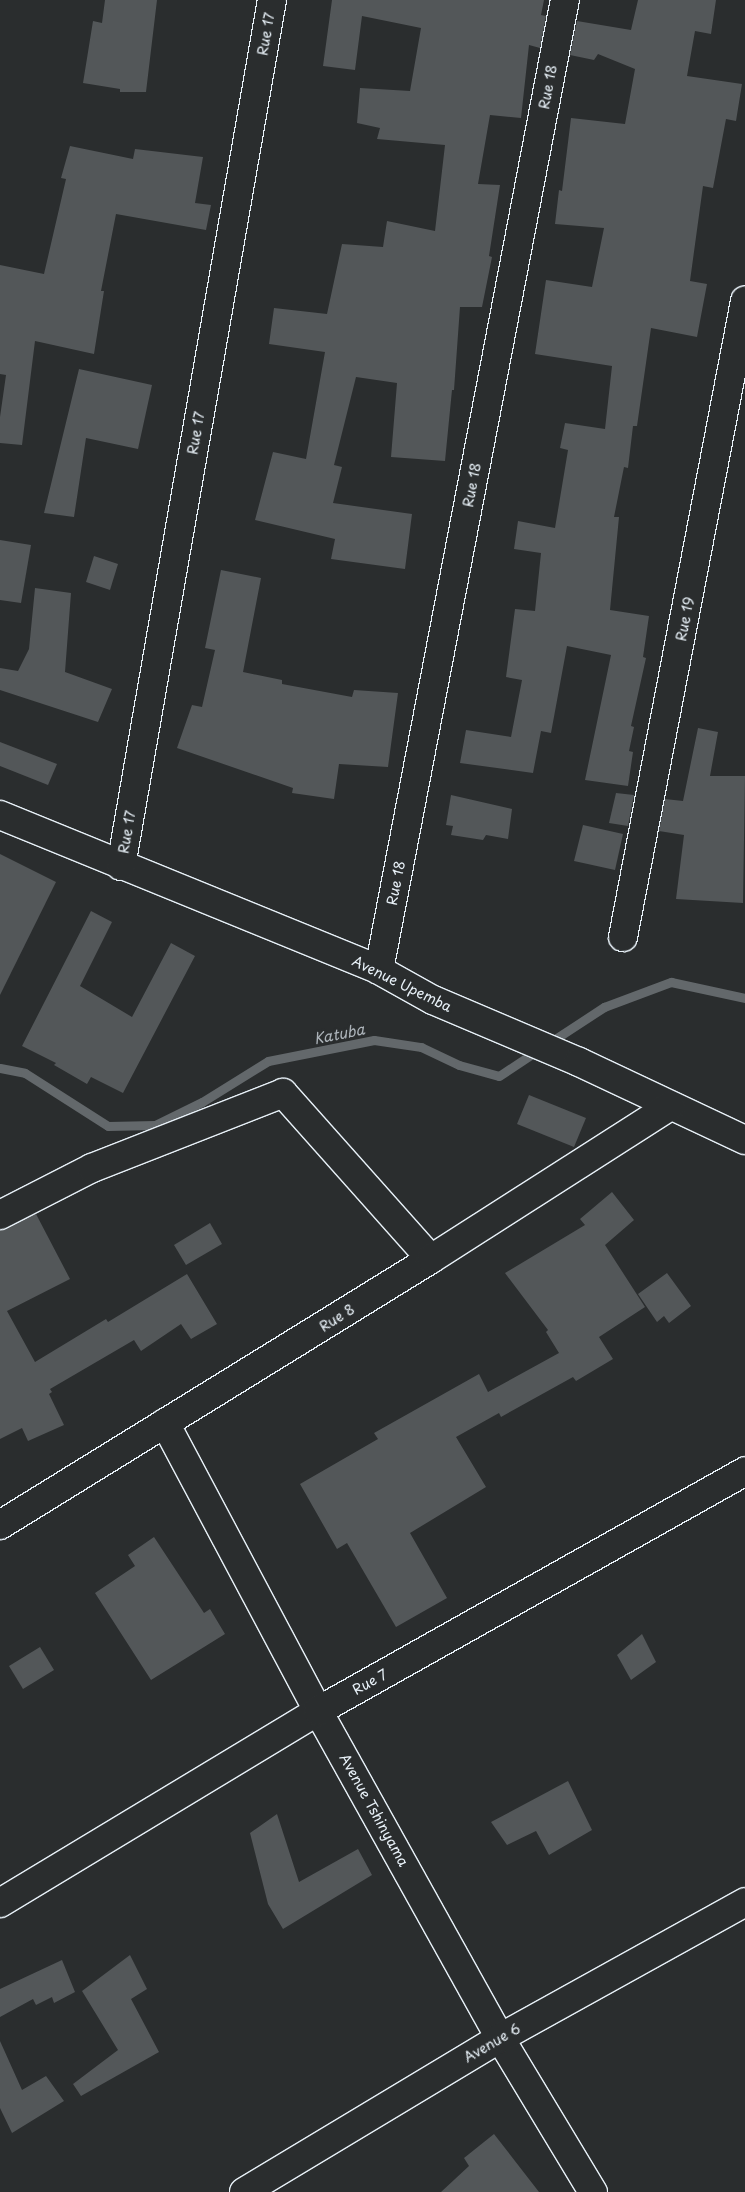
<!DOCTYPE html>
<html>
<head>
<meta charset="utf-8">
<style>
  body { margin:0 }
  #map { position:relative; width:745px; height:2192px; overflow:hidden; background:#2a2d2e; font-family:"Playpen Sans",sans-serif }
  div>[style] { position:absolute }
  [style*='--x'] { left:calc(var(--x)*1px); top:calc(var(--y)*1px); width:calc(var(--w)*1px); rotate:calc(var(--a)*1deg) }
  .stream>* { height:9px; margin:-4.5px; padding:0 4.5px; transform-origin:4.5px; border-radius:4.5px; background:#63686b }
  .building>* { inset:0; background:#535759 }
  .roads { filter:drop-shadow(1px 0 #e8f1f8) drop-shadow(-1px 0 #e8f1f8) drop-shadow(0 1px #e8f1f8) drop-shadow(0 -1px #e8f1f8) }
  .minor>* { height:28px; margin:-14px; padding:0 14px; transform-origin:14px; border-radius:14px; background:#2a2d2e }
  span { translate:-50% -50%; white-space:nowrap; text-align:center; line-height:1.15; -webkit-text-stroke:5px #2a2d2e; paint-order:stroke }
  .street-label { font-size:14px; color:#e8f1f8 }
  .water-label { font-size:15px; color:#acb3b9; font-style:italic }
</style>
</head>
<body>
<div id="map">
  <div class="stream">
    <i style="--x:549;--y:1043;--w:66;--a:-33.2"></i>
    <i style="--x:604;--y:1007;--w:72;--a:-20.5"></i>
    <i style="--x:671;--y:982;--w:76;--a:12.2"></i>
    <i style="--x:0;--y:1068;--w:25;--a:11"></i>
    <i style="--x:25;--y:1073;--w:98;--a:32.6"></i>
    <i style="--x:108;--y:1126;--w:47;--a:-1.2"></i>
    <i style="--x:155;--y:1125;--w:52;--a:-26.1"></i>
    <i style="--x:202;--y:1102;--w:78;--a:-31.8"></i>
    <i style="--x:268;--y:1061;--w:108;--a:-11.2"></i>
    <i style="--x:374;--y:1040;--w:48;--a:8.5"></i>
    <i style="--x:421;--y:1047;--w:42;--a:25.3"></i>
    <i style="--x:459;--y:1065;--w:41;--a:15.4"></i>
    <i style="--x:499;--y:1076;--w:47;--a:-33.7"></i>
  </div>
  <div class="building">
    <i style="clip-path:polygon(105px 0,157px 0,146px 92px,120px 92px,120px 89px,83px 83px,93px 21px,102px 23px)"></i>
    <i style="clip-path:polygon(332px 0,544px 0,541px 15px,546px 16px,540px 48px,529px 45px,521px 118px,490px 115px,478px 184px,500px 185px,489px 256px,492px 257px,482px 307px,460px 307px,454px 390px,452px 390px,445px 461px,391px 457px,397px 383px,356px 377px,334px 465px,342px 467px,333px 503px,412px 514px,405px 569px,331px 559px,335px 539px,255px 520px,273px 452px,306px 459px,325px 352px,269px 344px,274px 308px,327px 314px,342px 244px,383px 247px,387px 221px,435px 231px,445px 145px,377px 139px,380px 128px,357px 123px,360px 88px,410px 91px,421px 28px,362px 16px,355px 70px,323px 66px)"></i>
    <i style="clip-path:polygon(638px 0,716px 0,711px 34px,695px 31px,687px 76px,742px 84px,736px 121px,726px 119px,713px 188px,703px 186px,690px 281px,707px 284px,697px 337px,651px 328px,637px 426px,633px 426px,628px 468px,624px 467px,614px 517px,619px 517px,610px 610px,649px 616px,643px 657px,646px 658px,631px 726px,634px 727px,629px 751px,633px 752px,628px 786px,585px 780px,611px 655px,567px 646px,551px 733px,541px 731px,533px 773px,460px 763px,466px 730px,511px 737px,522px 680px,506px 677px,515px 609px,535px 611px,541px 553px,514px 549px,518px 521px,555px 528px,568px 450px,560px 448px,565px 423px,605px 429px,612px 366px,535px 354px,546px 280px,592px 287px,604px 228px,555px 224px,559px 190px,562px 191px,571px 118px,625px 124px,635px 69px,598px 54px,594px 60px,570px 55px,577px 21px,631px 30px)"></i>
    <i style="clip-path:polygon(70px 146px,133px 159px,135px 149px,203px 157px,195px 203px,211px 205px,206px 230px,116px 214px,101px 291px,104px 291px,94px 354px,35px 341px,22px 445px,0 443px,0 417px,6px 375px,0 374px,0 265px,44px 274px,66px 179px,61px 178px)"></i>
    <i style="clip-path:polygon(79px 369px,152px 385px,138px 449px,86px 438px,74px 517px,44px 513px)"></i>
    <i style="clip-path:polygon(0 540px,31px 545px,21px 603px,0 600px)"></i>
    <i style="clip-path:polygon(94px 556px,118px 564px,110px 590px,86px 582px)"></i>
    <i style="clip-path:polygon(221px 570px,261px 578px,243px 672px,282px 680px,282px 684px,352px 697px,354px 690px,398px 693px,388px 767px,339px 764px,334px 799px,292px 793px,293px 788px,177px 748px,192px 705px,202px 707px,215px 650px,205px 648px)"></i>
    <i style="clip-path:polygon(35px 588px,71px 593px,65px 672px,112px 689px,98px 722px,0 690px,0 668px,18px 671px,29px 649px)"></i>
    <i style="clip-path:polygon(698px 728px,718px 732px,710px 776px,745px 776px,743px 903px,676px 899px,684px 835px,659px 831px,665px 799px,683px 801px)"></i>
    <i style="clip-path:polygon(0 742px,57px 764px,48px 785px,0 766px)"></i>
    <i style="clip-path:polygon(616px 793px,634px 795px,628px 826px,609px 823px)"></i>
    <i style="clip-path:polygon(451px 795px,512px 809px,508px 839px,486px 835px,483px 840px,451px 835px,453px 826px,446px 825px)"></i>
    <i style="clip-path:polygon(583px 825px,623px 834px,615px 870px,574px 861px)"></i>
    <i style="clip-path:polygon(0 854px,56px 882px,0 995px)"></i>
    <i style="clip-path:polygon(91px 911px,112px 922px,80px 986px,132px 1017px,171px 943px,195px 956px,123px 1093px,91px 1077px,87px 1084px,54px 1065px,56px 1063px,22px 1046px)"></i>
    <i style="clip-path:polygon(529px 1095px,586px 1118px,574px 1147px,517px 1124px)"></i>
    <i style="clip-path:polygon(612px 1192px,634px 1220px,605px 1245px,645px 1307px,599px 1337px,613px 1359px,576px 1381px,573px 1377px,501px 1417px,499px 1413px,456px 1437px,486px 1487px,410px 1533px,447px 1598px,396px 1627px,347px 1543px,337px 1549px,300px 1484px,378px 1439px,374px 1433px,479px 1374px,488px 1392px,559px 1353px,546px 1332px,548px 1330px,505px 1273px,585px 1225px,580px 1219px)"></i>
    <i style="clip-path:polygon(36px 1214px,70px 1279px,7px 1311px,35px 1362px,106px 1319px,108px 1322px,187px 1274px,217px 1324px,191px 1339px,181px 1324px,141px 1351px,134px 1340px,50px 1389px,52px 1392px,49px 1394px,64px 1425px,28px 1441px,22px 1428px,0 1439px,0 1230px)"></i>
    <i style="clip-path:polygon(210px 1223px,222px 1244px,186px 1265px,174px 1245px)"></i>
    <i style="clip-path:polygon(667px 1273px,691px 1306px,669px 1323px,664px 1316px,657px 1322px,638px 1294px)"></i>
    <i style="clip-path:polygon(154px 1537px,204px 1613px,210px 1609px,225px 1634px,151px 1680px,95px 1593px,135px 1566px,128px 1555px)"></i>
    <i style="clip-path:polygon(642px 1634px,656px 1662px,631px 1680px,617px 1655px)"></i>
    <i style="clip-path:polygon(40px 1647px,54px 1670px,23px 1689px,9px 1666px)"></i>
    <i style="clip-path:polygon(568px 1781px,592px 1830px,549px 1855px,536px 1831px,507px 1845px,491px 1822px)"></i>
    <i style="clip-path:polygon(277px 1814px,299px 1882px,358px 1849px,372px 1875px,283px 1929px,268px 1904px,250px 1833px)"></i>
    <i style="clip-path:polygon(130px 1955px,147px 1989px,131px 1999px,159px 2052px,81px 2096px,73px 2084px,118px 2050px,82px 1991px)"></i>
    <i style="clip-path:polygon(62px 1960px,75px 1992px,54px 2003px,52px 1997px,36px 2005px,33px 1999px,0 2017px,0 1989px)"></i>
    <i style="clip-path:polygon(0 2041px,22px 2090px,46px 2076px,64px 2101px,12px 2133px,0 2108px)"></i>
    <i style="clip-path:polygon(494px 2134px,539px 2192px,441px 2192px,469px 2166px,464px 2158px)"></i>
  </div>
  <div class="roads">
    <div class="minor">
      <i style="--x:0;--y:815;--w:409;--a:22.2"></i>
      <i style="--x:379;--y:970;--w:62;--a:29.1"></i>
      <i style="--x:433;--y:1000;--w:159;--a:23"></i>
      <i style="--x:579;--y:1062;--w:183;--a:25.2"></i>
      <i style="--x:121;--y:866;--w:879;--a:-80.11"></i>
      <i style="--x:623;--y:937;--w:648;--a:-79.14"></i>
      <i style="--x:379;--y:970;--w:988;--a:-79.15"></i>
      <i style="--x:0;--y:1215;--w:103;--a:-27.1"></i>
      <i style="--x:92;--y:1168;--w:205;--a:-21.4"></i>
      <i style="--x:283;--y:1093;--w:222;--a:48.3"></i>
      <i style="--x:165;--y:1423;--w:326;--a:62"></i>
      <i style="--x:318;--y:1711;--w:374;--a:60.9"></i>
      <i style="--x:500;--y:2038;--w:180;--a:58.9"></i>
      <i style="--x:0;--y:1525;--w:506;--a:-31.68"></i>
      <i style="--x:431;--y:1259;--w:284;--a:-32.6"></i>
      <i style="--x:0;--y:1903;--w:371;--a:-31.1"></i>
      <i style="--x:318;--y:1711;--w:490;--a:-29.3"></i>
      <i style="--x:244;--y:2192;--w:299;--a:-31"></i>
      <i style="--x:500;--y:2038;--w:280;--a:-29"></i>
    </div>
  </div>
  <div class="street-label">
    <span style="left:266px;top:34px;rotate:-80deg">Rue 17</span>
    <span style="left:548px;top:87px;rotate:-79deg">Rue 18</span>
    <span style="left:196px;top:433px;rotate:-80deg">Rue 17</span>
    <span style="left:472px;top:485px;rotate:-79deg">Rue 18</span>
    <span style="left:685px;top:619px;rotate:-79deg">Rue 19</span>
    <span style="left:127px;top:832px;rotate:-80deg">Rue 17</span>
    <span style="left:396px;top:883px;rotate:-79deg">Rue 18</span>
    <span style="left:402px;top:984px;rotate:26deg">Avenue Upemba</span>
    <span style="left:337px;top:1318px;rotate:-32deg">Rue 8</span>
    <span style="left:370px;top:1682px;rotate:-29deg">Rue 7</span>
    <span style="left:374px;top:1810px;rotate:61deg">Avenue Tshinyama</span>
    <span style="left:492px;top:2043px;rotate:-30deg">Avenue 6</span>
  </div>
  <div class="water-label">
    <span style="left:339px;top:1033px;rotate:-11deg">Katuba</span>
  </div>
</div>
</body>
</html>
